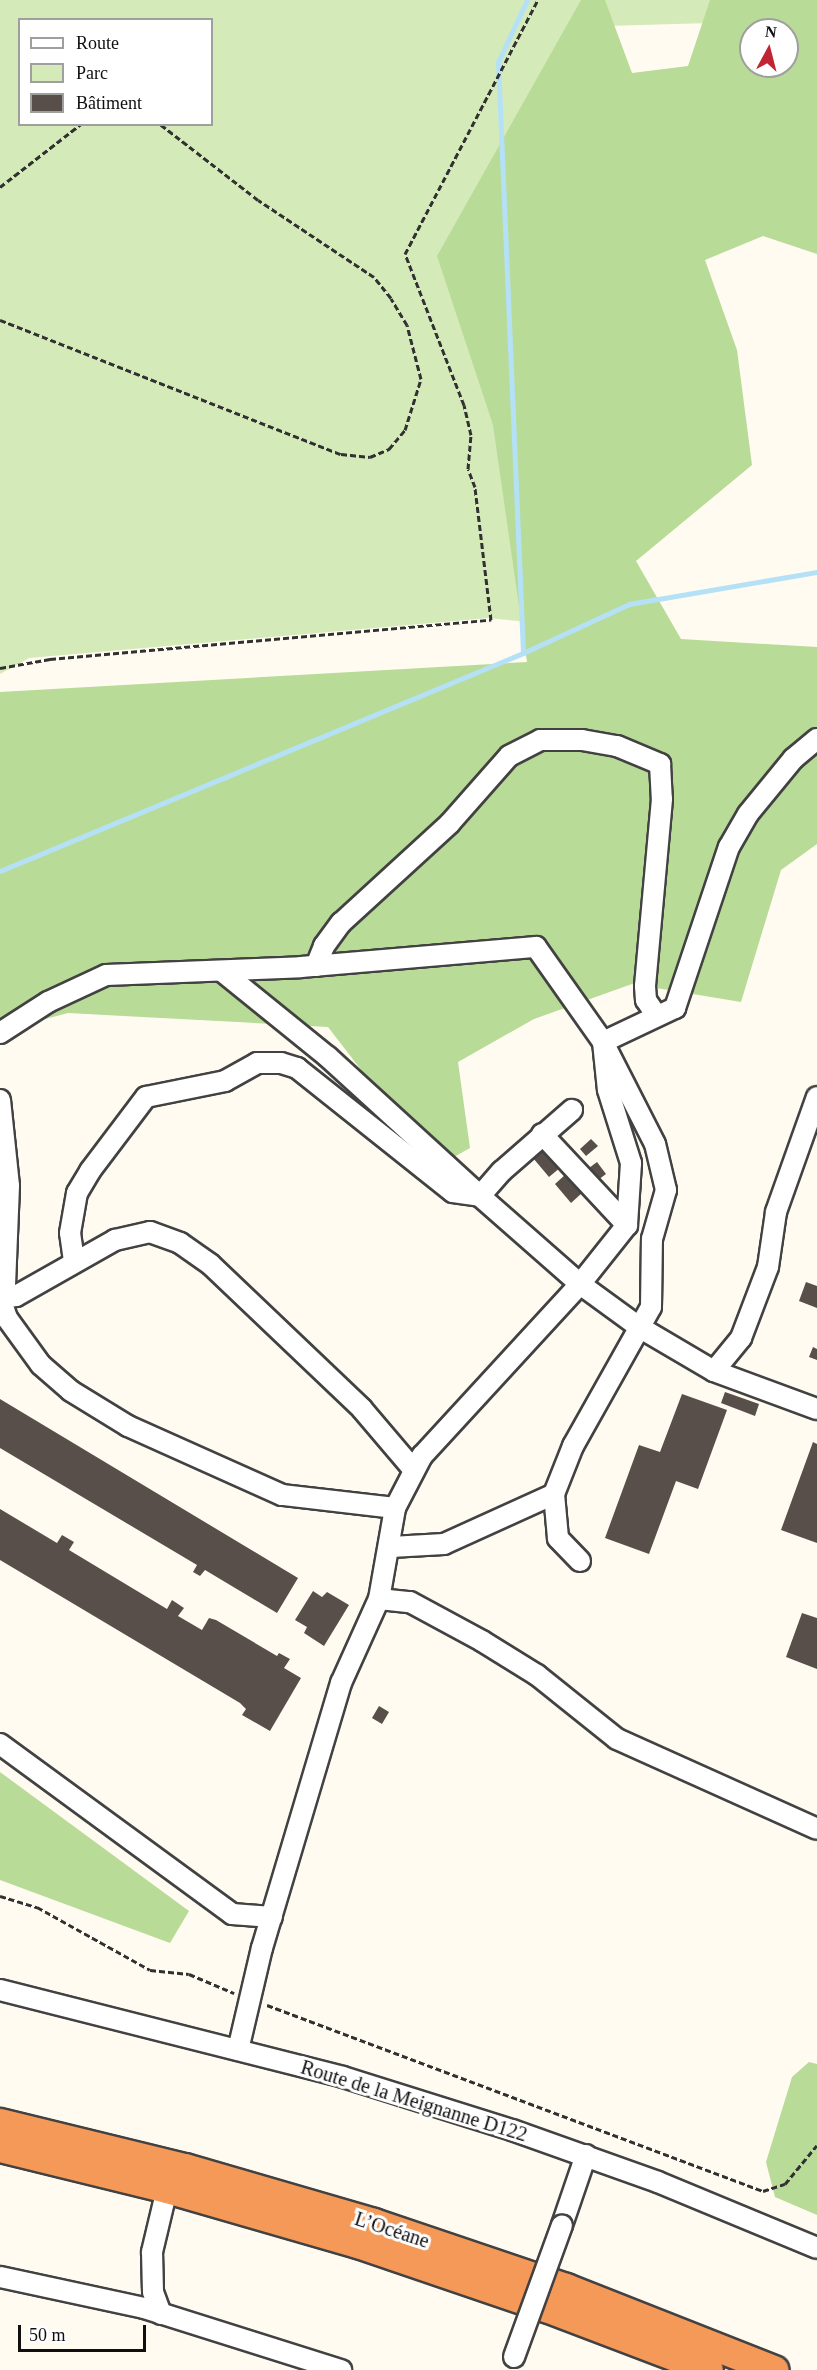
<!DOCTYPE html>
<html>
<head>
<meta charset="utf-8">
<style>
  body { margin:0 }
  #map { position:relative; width:817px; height:2370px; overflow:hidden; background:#fffbf1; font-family:Georgia,serif }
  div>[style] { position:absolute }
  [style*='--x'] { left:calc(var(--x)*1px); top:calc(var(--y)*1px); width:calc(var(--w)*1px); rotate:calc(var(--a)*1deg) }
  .green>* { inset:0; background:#d5eab9 }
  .forest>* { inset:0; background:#b9db98 }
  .stream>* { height:5px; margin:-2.5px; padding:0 2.5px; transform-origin:2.5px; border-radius:2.5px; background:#b5e1f7 }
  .building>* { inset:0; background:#584f4b }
  .path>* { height:3px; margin-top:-1.5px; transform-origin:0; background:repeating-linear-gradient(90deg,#313131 0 6px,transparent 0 9px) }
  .roads { filter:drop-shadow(2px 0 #424242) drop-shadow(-2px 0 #424242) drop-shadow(0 2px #424242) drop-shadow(0 -2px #424242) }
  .minor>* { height:20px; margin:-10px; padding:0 10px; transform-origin:10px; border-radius:10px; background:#fff }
  .highway>* { height:28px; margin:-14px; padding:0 14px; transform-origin:14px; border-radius:14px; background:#f59958 }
  .bridges { filter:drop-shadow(2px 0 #424242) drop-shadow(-2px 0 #424242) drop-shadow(0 2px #424242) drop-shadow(0 -2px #424242) }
  .minor-bridge>* { height:20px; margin:-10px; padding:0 10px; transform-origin:10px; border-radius:10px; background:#fff }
  span { translate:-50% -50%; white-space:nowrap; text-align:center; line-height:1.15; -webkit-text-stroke:6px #fff; paint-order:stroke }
  .street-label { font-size:20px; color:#0f0f0f }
  .legend { position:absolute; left:18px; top:18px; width:195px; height:108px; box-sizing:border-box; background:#fff; border:2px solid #9f9f9f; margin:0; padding:8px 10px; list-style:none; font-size:18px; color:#0f0f0f }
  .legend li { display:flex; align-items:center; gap:12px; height:30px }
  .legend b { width:30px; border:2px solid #9f9f9f }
  .north { position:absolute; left:739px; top:18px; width:60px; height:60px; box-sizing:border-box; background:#fff; border:2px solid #9f9f9f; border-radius:50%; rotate:7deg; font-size:16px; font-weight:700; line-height:24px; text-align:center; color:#0f0f0f }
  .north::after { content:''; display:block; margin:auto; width:21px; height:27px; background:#c12533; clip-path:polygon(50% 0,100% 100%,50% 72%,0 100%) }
  .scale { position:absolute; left:18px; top:2325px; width:128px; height:27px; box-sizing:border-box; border:3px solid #0f0f0f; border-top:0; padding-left:8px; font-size:18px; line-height:21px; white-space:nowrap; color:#0f0f0f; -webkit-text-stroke:4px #fff; paint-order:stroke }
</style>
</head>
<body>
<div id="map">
  <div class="green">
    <i style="clip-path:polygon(evenodd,0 0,767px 0,711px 23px,570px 27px,527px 622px,489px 618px,29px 658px,0 674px,0 0,20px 20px,212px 20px,212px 124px,20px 124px,20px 20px)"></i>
  </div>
  <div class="forest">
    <i style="clip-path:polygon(evenodd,581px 0,605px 0,632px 73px,688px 66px,710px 0,817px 0,817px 254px,763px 236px,705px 260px,737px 350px,752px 465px,636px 561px,681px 639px,817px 647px,817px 844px,781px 870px,741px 1002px,632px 984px,534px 1019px,458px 1062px,470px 1148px,436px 1167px,328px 1027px,68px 1013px,0 1031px,0 692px,527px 662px,493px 425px,437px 256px,581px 0,751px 30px,787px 30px,787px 66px,751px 66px,751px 30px)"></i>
    <i style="clip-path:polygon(0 1772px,189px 1911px,170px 1943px,0 1880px)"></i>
    <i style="clip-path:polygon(809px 2062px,817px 2064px,817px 2215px,775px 2197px,766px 2162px,792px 2077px)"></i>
  </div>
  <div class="stream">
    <i style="--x:523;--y:653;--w:117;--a:-24.8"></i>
    <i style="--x:629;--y:604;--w:191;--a:-9.7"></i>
    <i style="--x:0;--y:871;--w:567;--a:-22.63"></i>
    <i style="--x:523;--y:653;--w:592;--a:-92.42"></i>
    <i style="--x:498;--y:62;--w:68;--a:-64.9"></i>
  </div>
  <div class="building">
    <i style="clip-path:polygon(591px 1139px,598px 1146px,586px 1156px,580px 1149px)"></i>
    <i style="clip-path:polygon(545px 1148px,561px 1167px,549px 1177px,533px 1158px)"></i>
    <i style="clip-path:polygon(597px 1162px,606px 1174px,598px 1180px,589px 1168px)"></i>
    <i style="clip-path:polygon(566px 1174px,582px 1193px,571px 1203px,555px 1184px)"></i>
    <i style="clip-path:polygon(806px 1282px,817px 1286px,817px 1308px,799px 1301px)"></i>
    <i style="clip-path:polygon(813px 1347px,817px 1349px,817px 1360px,809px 1357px)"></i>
    <i style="clip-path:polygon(725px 1392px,759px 1404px,755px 1416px,721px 1403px)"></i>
    <i style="clip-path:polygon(682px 1394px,727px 1410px,698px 1489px,676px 1481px,649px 1554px,605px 1538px,639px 1445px,660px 1452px)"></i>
    <i style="clip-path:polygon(0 1399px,298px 1578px,277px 1613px,205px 1570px,200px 1576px,193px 1572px,197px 1565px,0 1448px)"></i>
    <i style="clip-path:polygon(813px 1442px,817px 1444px,817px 1543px,781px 1530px)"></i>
    <i style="clip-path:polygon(0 1509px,57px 1543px,62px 1535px,74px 1542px,69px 1550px,167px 1609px,172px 1600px,184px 1608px,178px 1616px,202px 1630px,209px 1618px,216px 1620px,277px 1656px,279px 1653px,290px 1659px,284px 1668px,301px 1678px,270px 1731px,242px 1715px,246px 1709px,240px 1703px,0 1560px)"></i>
    <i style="clip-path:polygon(313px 1591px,322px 1597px,327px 1592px,349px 1605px,324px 1646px,304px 1633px,307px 1627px,295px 1620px)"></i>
    <i style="clip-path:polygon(802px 1613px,817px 1618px,817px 1669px,786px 1657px)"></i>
    <i style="clip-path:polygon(379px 1706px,389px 1712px,382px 1724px,372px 1718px)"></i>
  </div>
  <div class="path">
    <i style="--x:0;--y:187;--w:103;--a:-37.9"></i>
    <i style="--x:0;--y:320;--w:366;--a:21.5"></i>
    <i style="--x:341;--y:454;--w:29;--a:6"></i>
    <i style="--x:370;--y:457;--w:21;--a:-23"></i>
    <i style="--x:389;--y:449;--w:25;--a:-50"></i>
    <i style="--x:405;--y:430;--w:53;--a:-72.6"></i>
    <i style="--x:421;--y:379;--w:56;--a:-104.5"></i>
    <i style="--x:407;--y:325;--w:31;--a:-121"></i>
    <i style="--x:391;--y:298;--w:27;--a:-129"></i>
    <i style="--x:374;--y:277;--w:139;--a:-146.4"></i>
    <i style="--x:258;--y:200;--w:124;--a:-142.2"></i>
    <i style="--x:0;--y:668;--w:51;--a:-10.2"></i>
    <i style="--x:50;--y:659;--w:443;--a:-5.1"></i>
    <i style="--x:491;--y:620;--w:134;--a:-96.9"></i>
    <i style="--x:475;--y:487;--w:19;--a:-111"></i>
    <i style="--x:468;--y:469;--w:34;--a:-85"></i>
    <i style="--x:471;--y:435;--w:31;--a:-103"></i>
    <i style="--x:464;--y:405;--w:162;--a:-111.3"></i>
    <i style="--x:405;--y:254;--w:287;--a:-62.4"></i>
    <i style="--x:0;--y:1896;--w:39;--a:17"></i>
    <i style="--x:37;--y:1907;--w:129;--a:29.1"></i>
    <i style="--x:150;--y:1970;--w:39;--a:6"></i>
    <i style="--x:189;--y:1974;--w:49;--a:22.9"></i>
    <i style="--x:267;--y:2005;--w:530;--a:20.56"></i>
    <i style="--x:763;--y:2191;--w:23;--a:-18"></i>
    <i style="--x:785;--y:2184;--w:50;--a:-50.6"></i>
  </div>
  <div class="roads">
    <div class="minor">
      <i style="--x:316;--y:966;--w:22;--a:-68"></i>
      <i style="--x:324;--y:946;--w:29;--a:-54"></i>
      <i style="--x:341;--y:923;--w:148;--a:-42.5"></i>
      <i style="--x:450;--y:823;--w:89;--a:-48.6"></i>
      <i style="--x:509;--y:756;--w:35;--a:-27"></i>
      <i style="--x:540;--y:740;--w:42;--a:0"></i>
      <i style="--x:582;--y:740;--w:36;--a:10"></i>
      <i style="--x:617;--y:746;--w:47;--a:22.7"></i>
      <i style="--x:660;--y:764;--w:35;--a:87"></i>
      <i style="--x:662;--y:799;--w:188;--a:95.2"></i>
      <i style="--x:645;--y:986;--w:14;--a:86"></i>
      <i style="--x:646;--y:1000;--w:18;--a:56"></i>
      <i style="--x:223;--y:972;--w:135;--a:39"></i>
      <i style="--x:328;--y:1057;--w:206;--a:42.4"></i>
      <i style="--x:0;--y:1033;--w:57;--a:-32.9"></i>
      <i style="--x:48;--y:1002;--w:64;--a:-25"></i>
      <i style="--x:106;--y:975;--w:195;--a:-2.3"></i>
      <i style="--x:301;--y:967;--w:236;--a:-4.9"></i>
      <i style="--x:536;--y:947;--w:116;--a:54.8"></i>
      <i style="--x:603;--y:1042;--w:48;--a:84.1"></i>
      <i style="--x:608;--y:1090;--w:77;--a:72.5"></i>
      <i style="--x:631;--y:1163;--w:62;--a:93.7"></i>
      <i style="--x:627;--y:1225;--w:75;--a:128.5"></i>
      <i style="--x:580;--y:1284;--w:133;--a:-138.7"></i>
      <i style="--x:480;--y:1196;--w:33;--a:-49"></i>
      <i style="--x:502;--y:1171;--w:93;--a:-41.1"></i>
      <i style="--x:0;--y:1100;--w:86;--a:84"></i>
      <i style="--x:9;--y:1186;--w:100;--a:92.3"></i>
      <i style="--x:5;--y:1286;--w:14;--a:111"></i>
      <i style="--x:542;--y:1134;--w:125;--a:47"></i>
      <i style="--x:74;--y:1261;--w:28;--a:-98"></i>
      <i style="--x:70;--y:1233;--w:41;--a:-80.1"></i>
      <i style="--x:77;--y:1193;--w:26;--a:-59"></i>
      <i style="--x:90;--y:1171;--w:93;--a:-52.9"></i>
      <i style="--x:146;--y:1097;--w:81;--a:-11.4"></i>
      <i style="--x:225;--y:1081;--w:37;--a:-29"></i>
      <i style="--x:257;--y:1063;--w:24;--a:0"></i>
      <i style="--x:281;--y:1063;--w:17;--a:17"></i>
      <i style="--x:297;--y:1068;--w:199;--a:38.5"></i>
      <i style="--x:453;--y:1192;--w:27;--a:8"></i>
      <i style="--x:714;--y:1371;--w:43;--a:-50.7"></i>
      <i style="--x:741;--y:1338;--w:76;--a:-69.2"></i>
      <i style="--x:768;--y:1267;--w:56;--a:-81.7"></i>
      <i style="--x:776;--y:1212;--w:122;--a:-70.4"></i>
      <i style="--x:395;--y:1508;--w:114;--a:-173.4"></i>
      <i style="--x:282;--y:1495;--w:169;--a:-155.9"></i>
      <i style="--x:128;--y:1426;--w:67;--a:-148.4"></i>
      <i style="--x:71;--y:1391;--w:40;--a:-139"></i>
      <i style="--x:41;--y:1365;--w:58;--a:-125.9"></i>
      <i style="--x:7;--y:1318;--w:21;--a:-109"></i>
      <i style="--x:0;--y:1298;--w:16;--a:-7"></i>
      <i style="--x:16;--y:1296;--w:114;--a:-29.5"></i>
      <i style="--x:115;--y:1240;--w:36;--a:-13"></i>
      <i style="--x:150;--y:1232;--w:32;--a:20"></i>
      <i style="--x:180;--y:1243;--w:37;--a:35"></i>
      <i style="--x:210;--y:1264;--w:210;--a:43.6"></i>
      <i style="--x:362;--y:1409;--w:80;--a:49.6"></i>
      <i style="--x:391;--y:1547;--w:53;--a:-3.2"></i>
      <i style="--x:444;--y:1544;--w:121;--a:-24.4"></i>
      <i style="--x:580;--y:1561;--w:32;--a:-134"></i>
      <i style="--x:558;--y:1538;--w:44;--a:-95.2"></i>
      <i style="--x:554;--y:1494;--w:52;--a:-68.4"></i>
      <i style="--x:573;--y:1446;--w:159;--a:-60.7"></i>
      <i style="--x:651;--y:1307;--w:68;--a:-89.2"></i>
      <i style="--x:652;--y:1239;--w:51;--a:-74.1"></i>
      <i style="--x:666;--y:1190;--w:47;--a:-103.4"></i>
      <i style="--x:655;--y:1144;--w:114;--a:-117"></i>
      <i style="--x:603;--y:1042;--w:80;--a:-25.3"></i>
      <i style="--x:675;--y:1008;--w:170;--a:-71.5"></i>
      <i style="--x:729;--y:847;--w:38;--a:-60"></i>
      <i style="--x:748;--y:814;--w:71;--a:-50.7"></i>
      <i style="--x:793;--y:759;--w:31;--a:-40"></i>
      <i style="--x:379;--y:1599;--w:92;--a:-80"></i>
      <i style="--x:395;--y:1508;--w:59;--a:-62.6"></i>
      <i style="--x:422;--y:1456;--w:234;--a:-47.4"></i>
      <i style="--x:580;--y:1284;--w:73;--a:36.1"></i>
      <i style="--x:639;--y:1327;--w:87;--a:30.4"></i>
      <i style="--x:714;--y:1371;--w:110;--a:20.3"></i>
      <i style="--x:0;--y:1744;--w:288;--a:36.2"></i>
      <i style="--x:232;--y:1914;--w:40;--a:4.3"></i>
      <i style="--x:0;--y:1990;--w:354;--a:14.2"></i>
      <i style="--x:343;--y:2077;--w:177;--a:17.4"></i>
      <i style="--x:512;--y:2130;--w:155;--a:19.6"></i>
      <i style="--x:658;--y:2182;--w:172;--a:22.5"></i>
      <i style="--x:238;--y:2050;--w:105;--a:-76.8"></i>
      <i style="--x:262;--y:1948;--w:277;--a:-73.4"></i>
      <i style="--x:341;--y:1683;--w:92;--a:-65.7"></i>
      <i style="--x:379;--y:1599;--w:31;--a:6"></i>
      <i style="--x:410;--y:1602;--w:82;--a:28.4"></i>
      <i style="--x:482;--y:1641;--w:65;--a:31.7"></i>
      <i style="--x:537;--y:1675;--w:102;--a:38.7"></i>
      <i style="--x:617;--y:1739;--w:219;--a:24.2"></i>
      <i style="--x:562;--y:2225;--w:74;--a:-71.1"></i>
      <i style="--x:0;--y:2277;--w:147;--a:12.1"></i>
      <i style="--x:144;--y:2308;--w:207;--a:17.5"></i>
      <i style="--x:161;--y:2314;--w:23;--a:-110"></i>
      <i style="--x:153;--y:2292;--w:40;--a:-91.4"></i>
      <i style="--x:152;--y:2252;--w:65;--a:-76.6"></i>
    </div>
    <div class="highway">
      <i style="--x:0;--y:2123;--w:190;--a:13.7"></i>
      <i style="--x:185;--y:2168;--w:197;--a:16.2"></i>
      <i style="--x:374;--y:2223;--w:203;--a:18.7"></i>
      <i style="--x:566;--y:2288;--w:224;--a:21.5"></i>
      <i style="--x:0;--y:2148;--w:172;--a:13.8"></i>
      <i style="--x:167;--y:2189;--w:199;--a:16.1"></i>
      <i style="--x:358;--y:2244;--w:199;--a:18.8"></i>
      <i style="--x:546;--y:2308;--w:174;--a:20.8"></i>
    </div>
  </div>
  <div class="bridges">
    <div class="minor-bridge">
      <i style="--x:514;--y:2357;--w:140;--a:-70"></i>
    </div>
  </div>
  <div class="street-label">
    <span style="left:414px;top:2101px;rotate:17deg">Route de la Meignanne D122</span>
    <span style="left:392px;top:2230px;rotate:18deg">L’Océane</span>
  </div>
  <ul class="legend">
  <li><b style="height:8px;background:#fff"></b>Route</li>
  <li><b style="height:16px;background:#d5eab9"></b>Parc</li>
  <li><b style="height:16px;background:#584f4b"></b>Bâtiment</li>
  </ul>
  <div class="north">N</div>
  <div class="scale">50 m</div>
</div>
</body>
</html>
